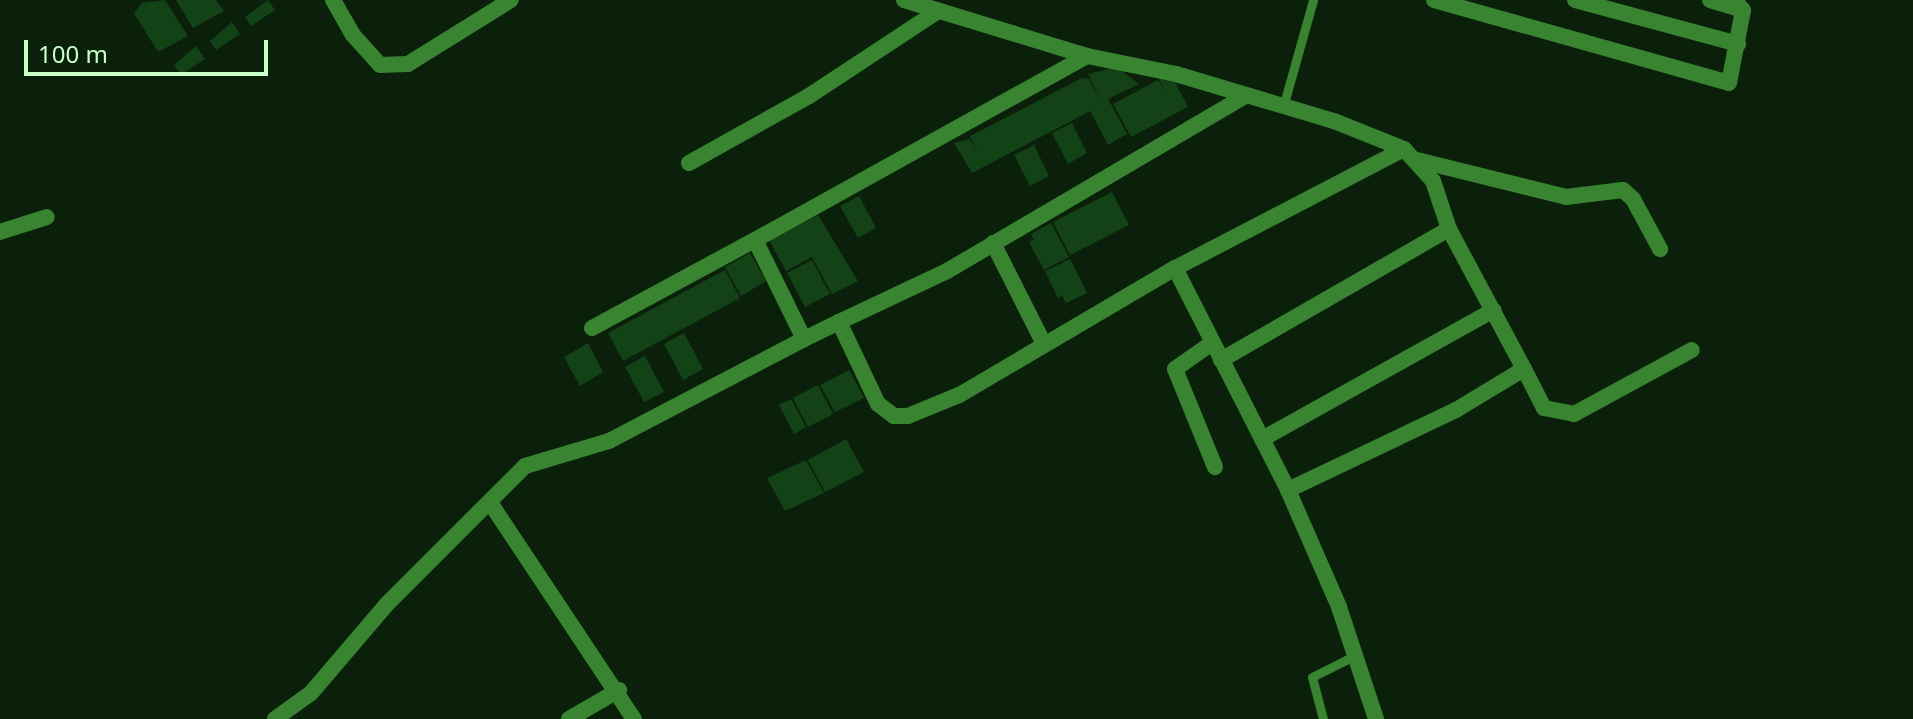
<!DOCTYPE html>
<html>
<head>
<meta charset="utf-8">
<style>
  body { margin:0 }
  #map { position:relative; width:1913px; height:719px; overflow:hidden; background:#0a200b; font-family:"Noto Sans",sans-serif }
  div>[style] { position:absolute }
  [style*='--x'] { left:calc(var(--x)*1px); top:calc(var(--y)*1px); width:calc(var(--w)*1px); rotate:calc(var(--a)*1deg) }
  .building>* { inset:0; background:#144217 }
  .lane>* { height:9px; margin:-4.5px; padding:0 4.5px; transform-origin:4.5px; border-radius:4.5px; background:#388430 }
  .street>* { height:16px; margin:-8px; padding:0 8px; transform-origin:8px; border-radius:8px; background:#388430 }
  span { translate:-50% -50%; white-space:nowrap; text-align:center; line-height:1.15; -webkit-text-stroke:6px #0a200b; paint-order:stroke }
  .scale { position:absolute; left:24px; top:40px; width:244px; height:36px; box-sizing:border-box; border:4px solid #caffc9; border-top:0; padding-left:10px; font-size:24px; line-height:28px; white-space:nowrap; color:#caffc9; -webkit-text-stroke:6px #0a200b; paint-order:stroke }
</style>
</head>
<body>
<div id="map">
  <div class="building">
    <i style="clip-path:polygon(165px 0,188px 36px,158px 52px,134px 13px,142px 3px)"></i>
    <i style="clip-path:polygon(176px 0,216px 0,224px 11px,193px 28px)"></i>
    <i style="clip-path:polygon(268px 0,275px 10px,251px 26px,245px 17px)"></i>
    <i style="clip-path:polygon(232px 22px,240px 34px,216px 50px,210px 41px)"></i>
    <i style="clip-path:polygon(196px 46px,205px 59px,181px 75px,174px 65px)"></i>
    <i style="clip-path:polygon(1117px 67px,1139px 84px,1108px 99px,1127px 134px,1108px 145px,1090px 111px,972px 173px,954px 143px,970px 139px,978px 154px,970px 136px,1082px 78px,1089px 79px,1102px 103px,1088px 74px)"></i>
    <i style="clip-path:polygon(1157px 75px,1174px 80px,1188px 107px,1131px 137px,1113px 104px,1158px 80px,1165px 91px)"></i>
    <i style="clip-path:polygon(1072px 123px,1087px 153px,1068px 164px,1052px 133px)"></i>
    <i style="clip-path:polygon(1034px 145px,1049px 176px,1030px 186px,1014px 155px)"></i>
    <i style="clip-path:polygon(1112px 192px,1129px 225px,1070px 255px,1053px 222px)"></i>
    <i style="clip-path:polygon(859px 196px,876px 228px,858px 238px,840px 206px)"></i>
    <i style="clip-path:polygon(818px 215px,858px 281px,832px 294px,812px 257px,786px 271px,769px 240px)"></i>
    <i style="clip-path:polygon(1051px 223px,1069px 257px,1044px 270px,1029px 242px,1034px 240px,1031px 234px)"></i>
    <i style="clip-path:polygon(750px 253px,766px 281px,741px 296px,725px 267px)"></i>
    <i style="clip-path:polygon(1070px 259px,1087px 293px,1066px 303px,1062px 296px,1058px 298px,1045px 271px)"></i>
    <i style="clip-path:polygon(812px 260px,830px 294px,805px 307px,787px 273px)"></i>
    <i style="clip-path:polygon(725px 270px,740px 298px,623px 361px,608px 333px)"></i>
    <i style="clip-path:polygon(684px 333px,703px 369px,683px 380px,664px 344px)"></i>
    <i style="clip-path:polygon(588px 343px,603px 372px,580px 386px,564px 357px)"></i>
    <i style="clip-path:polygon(645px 356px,664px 392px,644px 402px,625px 367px)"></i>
    <i style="clip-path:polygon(849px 370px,864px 398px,835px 412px,820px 385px)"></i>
    <i style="clip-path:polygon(818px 385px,833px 414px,808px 427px,793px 398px)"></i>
    <i style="clip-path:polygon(791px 399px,806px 427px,794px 434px,779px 405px)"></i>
    <i style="clip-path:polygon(846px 439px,864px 472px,825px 492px,808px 460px)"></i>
    <i style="clip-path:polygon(806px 460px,824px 493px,785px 511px,767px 478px)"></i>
  </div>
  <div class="lane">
    <i style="--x:1283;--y:107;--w:111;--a:-74.3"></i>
    <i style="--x:1323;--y:719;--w:43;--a:-104.7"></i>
    <i style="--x:1312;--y:677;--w:49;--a:-26.6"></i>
  </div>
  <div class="street">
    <i style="--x:333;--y:0;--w:40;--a:60.3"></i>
    <i style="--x:353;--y:35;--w:40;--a:48"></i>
    <i style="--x:380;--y:65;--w:28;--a:-2"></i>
    <i style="--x:408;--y:64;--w:121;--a:-31.9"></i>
    <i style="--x:904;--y:0;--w:191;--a:17"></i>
    <i style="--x:1087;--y:56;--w:91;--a:11.4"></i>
    <i style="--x:1176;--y:74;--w:165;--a:16.6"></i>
    <i style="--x:1334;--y:121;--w:75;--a:21.8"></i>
    <i style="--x:1404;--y:149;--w:258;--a:152.5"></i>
    <i style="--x:1175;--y:268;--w:251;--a:149.5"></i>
    <i style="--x:959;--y:395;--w:55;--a:157.6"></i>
    <i style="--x:908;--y:416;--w:14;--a:180"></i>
    <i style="--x:894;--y:416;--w:20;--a:-143"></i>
    <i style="--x:878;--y:404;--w:91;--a:-115.4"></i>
    <i style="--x:839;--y:322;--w:39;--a:154"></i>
    <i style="--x:804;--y:339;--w:110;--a:-116.3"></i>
    <i style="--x:755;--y:240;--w:380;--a:-29"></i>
    <i style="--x:1434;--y:0;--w:306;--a:15.7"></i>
    <i style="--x:1729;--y:83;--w:74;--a:-79.1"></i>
    <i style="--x:1743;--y:10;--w:13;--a:-132"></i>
    <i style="--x:1575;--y:0;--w:169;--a:15.1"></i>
    <i style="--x:1710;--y:0;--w:34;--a:17"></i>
    <i style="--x:1417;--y:160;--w:154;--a:13.9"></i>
    <i style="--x:1566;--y:197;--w:57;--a:-7"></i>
    <i style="--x:1623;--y:190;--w:13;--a:42"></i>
    <i style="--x:1633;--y:199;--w:57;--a:61.6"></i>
    <i style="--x:689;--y:163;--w:137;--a:-29.2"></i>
    <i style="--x:809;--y:96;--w:154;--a:-33.4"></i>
    <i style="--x:0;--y:232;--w:49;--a:-17.7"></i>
    <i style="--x:993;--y:243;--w:113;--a:63.2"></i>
    <i style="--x:1175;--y:268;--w:249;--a:63"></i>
    <i style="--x:1288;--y:490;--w:128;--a:66.4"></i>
    <i style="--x:1339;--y:607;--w:118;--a:71.7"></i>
    <i style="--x:839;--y:322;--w:119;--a:-25.3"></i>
    <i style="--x:947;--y:271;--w:344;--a:-30.4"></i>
    <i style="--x:592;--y:328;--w:185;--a:-28.4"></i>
    <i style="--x:1212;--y:343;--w:45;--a:144.9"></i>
    <i style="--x:1175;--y:369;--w:106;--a:67.8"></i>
    <i style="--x:1221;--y:360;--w:263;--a:-29.9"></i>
    <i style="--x:1524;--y:369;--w:44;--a:62.9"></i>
    <i style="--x:1544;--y:408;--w:31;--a:11"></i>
    <i style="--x:1574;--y:414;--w:134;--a:-28.5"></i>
    <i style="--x:1262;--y:439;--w:265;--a:-29.1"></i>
    <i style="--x:1288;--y:490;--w:186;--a:-25.5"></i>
    <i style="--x:1456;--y:410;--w:79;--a:-31.1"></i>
    <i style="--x:1524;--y:369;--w:159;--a:-118.2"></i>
    <i style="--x:1449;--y:229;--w:51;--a:-108.4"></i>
    <i style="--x:1433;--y:181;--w:43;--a:-132.2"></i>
    <i style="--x:491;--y:504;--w:258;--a:56.4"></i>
    <i style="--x:275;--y:719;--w:44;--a:-35.8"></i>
    <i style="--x:311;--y:693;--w:117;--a:-49.5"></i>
    <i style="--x:387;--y:604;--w:195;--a:-45"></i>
    <i style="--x:525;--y:466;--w:88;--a:-16.6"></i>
    <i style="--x:609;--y:441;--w:220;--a:-27.6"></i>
    <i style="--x:569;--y:719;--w:58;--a:-30.1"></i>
  </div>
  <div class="scale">100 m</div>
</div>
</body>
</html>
